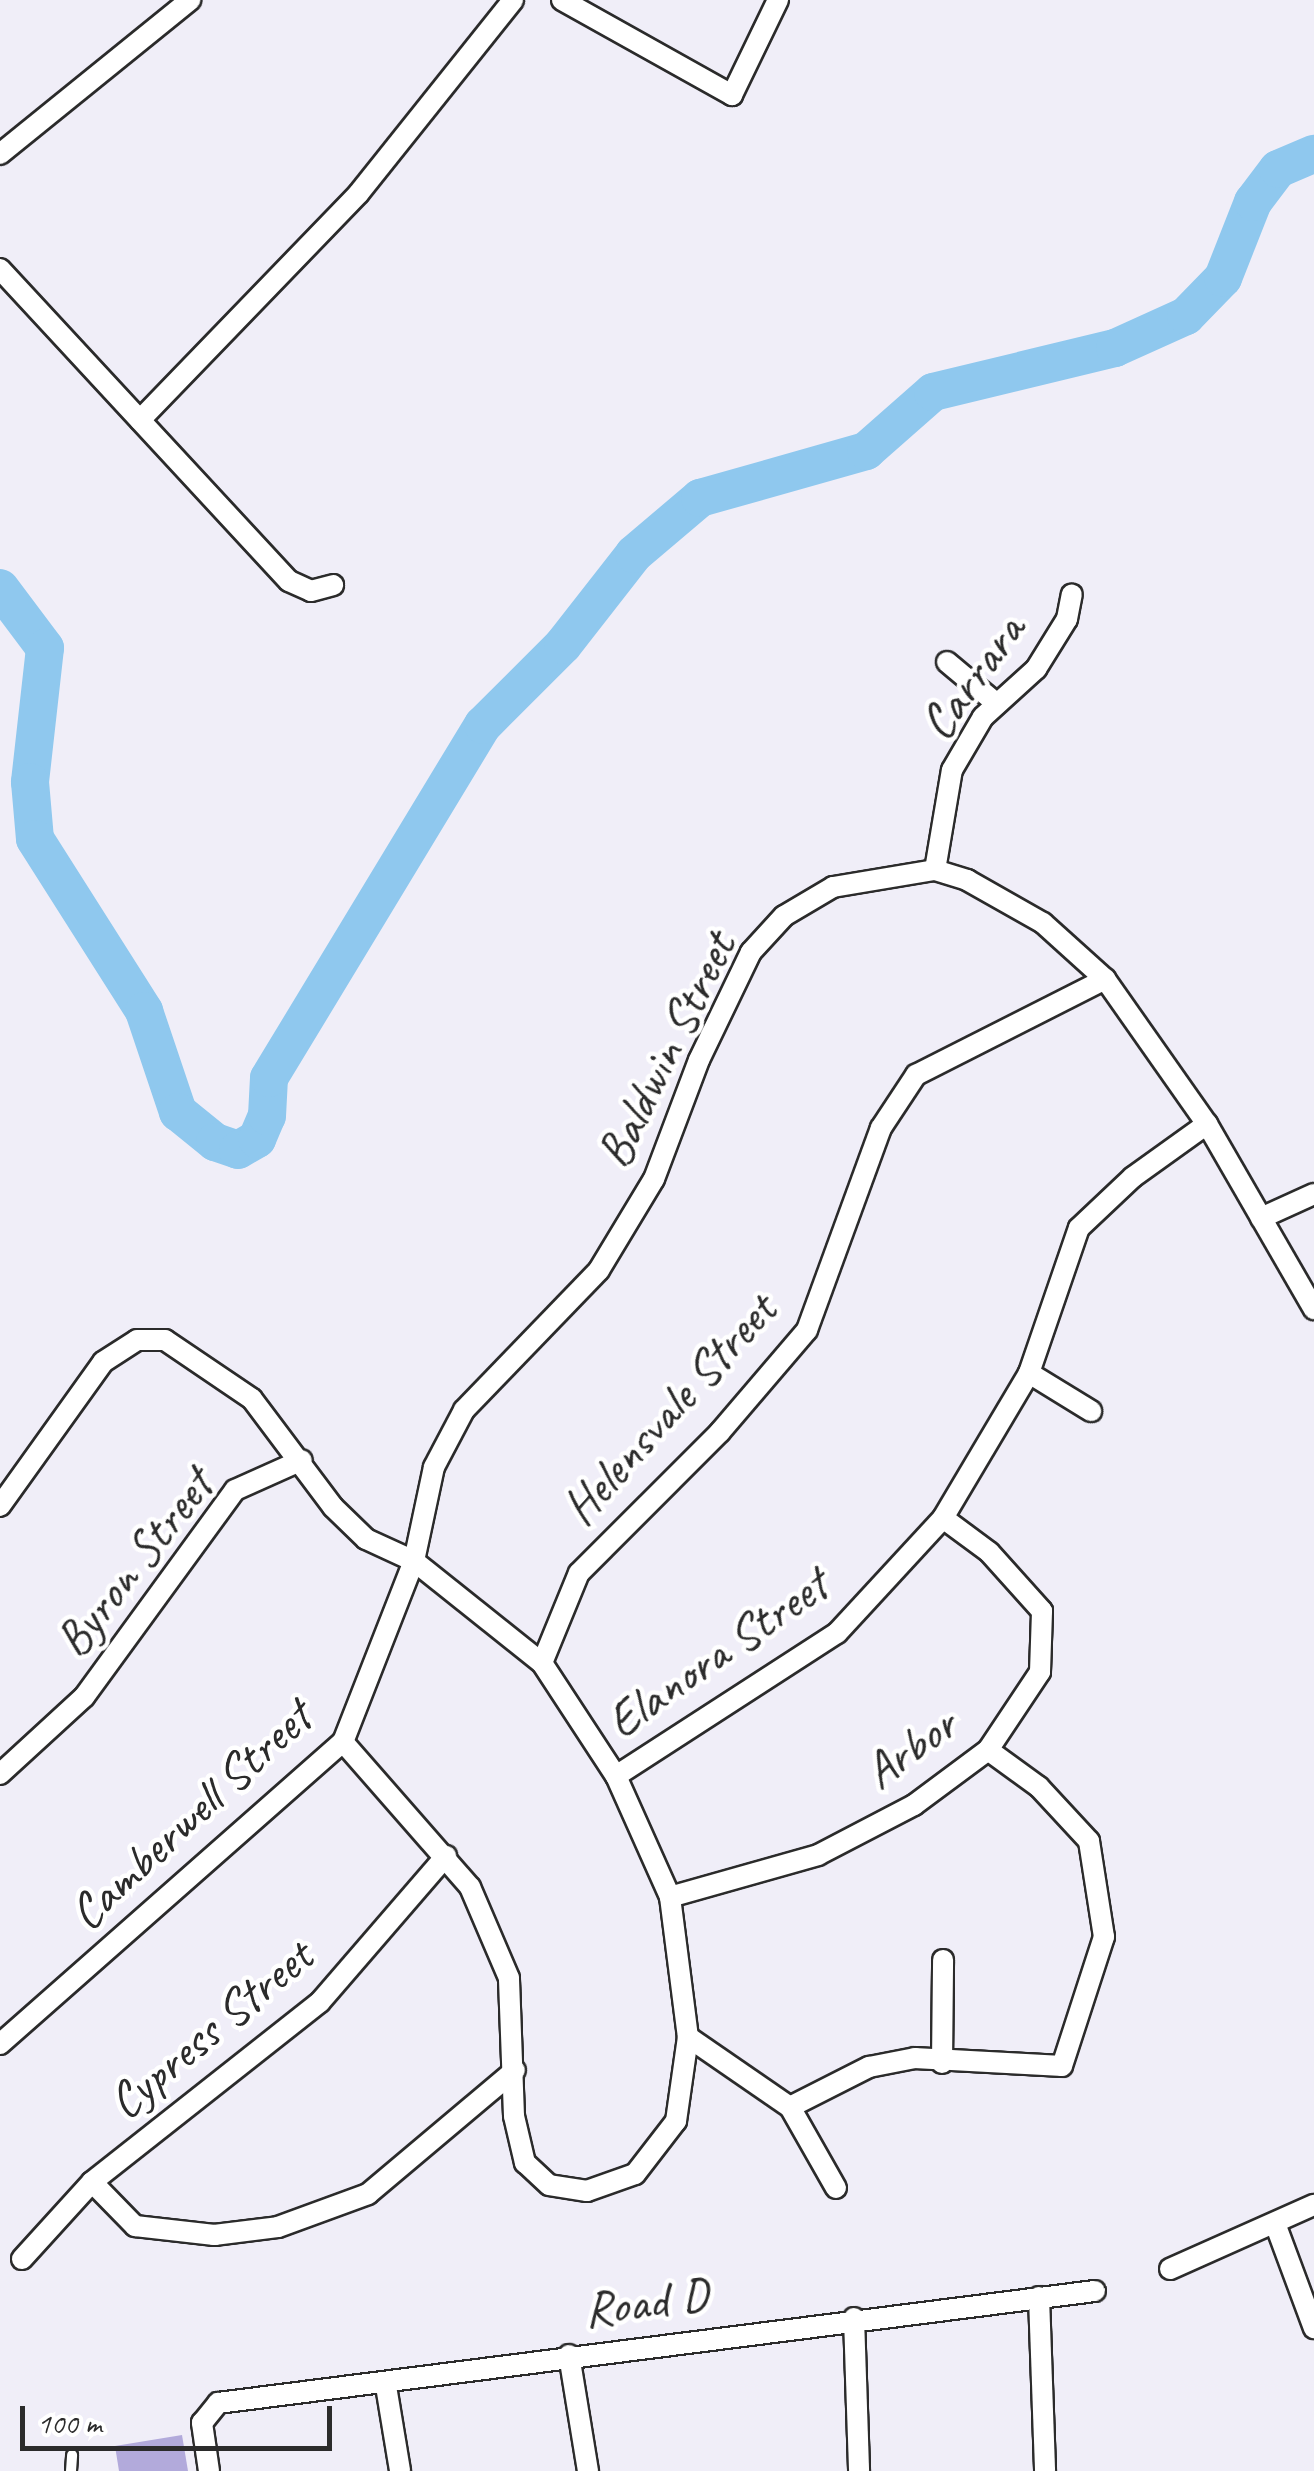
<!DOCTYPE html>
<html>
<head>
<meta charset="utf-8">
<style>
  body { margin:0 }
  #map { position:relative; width:1314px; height:2471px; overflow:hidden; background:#f0eef8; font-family:Caveat,sans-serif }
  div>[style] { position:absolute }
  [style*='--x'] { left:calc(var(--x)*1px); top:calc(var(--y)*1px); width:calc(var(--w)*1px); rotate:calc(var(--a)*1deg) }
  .river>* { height:38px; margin:-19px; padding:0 19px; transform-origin:19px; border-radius:19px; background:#8fc8ee }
  .building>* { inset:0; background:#b2aadb }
  .roads { filter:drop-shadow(2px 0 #2b2b2b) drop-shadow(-2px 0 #2b2b2b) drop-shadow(0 2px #2b2b2b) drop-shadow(0 -2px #2b2b2b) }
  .service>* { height:10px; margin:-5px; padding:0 5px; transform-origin:5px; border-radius:5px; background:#fff }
  .minor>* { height:20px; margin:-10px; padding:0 10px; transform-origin:10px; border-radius:10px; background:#fff }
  span { translate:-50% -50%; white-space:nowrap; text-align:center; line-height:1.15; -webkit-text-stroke:9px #fff; paint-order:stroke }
  .street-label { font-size:50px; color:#2b2b2b }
  .scale { position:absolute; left:20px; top:2406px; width:312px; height:45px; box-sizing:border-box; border:5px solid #2b2b2b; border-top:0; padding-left:12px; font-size:30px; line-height:35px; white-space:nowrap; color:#2b2b2b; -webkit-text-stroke:8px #fff; paint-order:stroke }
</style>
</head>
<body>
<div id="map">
  <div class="river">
    <i style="--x:0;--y:588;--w:75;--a:53.1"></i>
    <i style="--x:45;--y:648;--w:135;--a:96.4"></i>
    <i style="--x:30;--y:782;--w:57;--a:85"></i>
    <i style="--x:35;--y:839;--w:204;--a:57.6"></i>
    <i style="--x:144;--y:1011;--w:107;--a:71.4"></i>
    <i style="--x:178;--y:1112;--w:48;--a:39"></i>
    <i style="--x:215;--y:1142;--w:24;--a:19"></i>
    <i style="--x:238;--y:1150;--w:22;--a:-30"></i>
    <i style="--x:257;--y:1139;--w:25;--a:-67"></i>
    <i style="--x:267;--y:1116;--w:38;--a:-87"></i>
    <i style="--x:269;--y:1078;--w:413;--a:-58.8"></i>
    <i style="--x:483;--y:725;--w:113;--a:-45"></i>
    <i style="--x:563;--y:645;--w:115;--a:-52"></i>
    <i style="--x:634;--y:554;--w:87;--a:-40.3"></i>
    <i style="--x:700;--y:498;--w:173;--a:-15.8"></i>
    <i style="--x:866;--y:451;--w:89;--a:-41.4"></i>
    <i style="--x:933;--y:392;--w:187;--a:-13.6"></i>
    <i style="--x:1115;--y:348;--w:78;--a:-24.3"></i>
    <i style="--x:1186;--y:316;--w:53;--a:-45.8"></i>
    <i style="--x:1223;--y:278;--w:82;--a:-68.5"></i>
    <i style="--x:1253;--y:202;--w:41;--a:-52.9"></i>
    <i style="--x:1278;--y:169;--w:39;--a:-23"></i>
  </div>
  <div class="building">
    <i style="clip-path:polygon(182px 2435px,188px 2471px,119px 2471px,115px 2446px)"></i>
  </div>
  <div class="roads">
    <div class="service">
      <i style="--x:71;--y:2471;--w:16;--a:-86"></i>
    </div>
    <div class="minor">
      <i style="--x:562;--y:0;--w:195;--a:29.2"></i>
      <i style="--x:732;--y:95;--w:106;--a:-64.2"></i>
      <i style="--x:0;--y:154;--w:245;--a:-39"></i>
      <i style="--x:0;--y:269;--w:425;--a:47.2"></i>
      <i style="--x:289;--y:581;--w:24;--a:24"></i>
      <i style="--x:311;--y:591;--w:23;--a:-15"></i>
      <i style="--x:140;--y:420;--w:315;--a:-46"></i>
      <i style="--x:359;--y:193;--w:247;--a:-51.4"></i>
      <i style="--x:947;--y:662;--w:65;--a:40"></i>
      <i style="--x:935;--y:870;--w:101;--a:-80.4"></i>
      <i style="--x:952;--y:770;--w:61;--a:-59.7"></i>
      <i style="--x:983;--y:717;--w:72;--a:-42.2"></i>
      <i style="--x:1036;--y:669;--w:59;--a:-58.2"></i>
      <i style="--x:1067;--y:619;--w:25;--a:-79"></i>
      <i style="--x:1261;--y:1218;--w:58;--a:-24.4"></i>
      <i style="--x:1029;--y:1373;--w:73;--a:31.5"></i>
      <i style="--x:0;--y:1506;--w:177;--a:-54.4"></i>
      <i style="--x:103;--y:1362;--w:40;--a:-32.9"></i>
      <i style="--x:137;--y:1340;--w:28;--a:0"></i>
      <i style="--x:165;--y:1340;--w:105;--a:34.1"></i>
      <i style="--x:252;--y:1399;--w:135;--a:53.1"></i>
      <i style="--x:333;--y:1507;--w:46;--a:44.1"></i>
      <i style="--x:366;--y:1539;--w:53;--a:24.6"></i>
      <i style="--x:414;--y:1561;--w:164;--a:38.6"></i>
      <i style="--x:542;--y:1663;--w:135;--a:56.8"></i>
      <i style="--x:616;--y:1776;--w:133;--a:65.9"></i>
      <i style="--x:670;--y:1897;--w:141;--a:82.7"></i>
      <i style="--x:688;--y:2037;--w:85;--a:98.1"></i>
      <i style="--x:676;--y:2121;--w:67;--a:127.7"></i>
      <i style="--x:635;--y:2174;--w:51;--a:160.5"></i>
      <i style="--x:587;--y:2191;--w:38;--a:-171"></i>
      <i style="--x:549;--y:2185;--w:33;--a:-137"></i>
      <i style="--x:525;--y:2163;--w:48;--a:-103.2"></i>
      <i style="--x:514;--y:2116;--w:138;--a:-92.1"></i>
      <i style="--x:509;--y:1978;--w:99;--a:-113.2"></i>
      <i style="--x:470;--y:1887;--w:193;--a:-131.2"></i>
      <i style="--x:542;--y:1663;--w:97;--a:-67.7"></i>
      <i style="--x:579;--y:1573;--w:199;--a:-45"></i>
      <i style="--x:720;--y:1432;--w:134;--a:-49.5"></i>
      <i style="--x:807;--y:1330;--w:215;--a:-69.9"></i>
      <i style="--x:881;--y:1128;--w:64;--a:-56.6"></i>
      <i style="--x:916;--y:1075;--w:212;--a:-26.9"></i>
      <i style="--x:0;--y:1774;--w:114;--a:-42.5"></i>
      <i style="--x:84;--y:1697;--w:256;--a:-53.9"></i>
      <i style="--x:235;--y:1490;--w:73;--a:-24.1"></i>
      <i style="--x:616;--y:1776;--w:263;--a:-32.9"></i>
      <i style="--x:837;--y:1633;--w:156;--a:-47.3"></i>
      <i style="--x:943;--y:1518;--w:169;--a:-59.3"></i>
      <i style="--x:1029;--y:1373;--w:153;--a:-71"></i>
      <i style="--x:1079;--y:1228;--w:74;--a:-43.4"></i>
      <i style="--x:1133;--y:1177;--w:91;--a:-35.6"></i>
      <i style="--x:670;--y:1897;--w:154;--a:-15.8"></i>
      <i style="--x:818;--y:1855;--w:108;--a:-27.5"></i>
      <i style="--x:914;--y:1805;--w:92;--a:-36.6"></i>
      <i style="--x:988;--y:1750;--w:94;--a:-56.3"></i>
      <i style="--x:1040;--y:1672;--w:61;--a:-88.1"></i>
      <i style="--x:1042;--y:1611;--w:79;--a:-131.9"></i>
      <i style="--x:989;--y:1552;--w:57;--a:-143.5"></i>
      <i style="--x:688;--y:2037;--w:124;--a:34.5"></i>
      <i style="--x:790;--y:2107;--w:93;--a:60.4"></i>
      <i style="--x:0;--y:2044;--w:457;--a:-41.4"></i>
      <i style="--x:343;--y:1742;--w:194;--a:-68.6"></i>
      <i style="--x:414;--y:1561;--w:96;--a:-78"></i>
      <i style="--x:434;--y:1467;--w:64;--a:-62.2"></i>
      <i style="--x:464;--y:1410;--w:194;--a:-46"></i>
      <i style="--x:599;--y:1270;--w:106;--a:-58.9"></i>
      <i style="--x:654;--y:1179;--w:127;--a:-69.3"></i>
      <i style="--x:699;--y:1060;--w:120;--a:-64.3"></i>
      <i style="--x:751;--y:952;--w:49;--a:-47.5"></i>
      <i style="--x:784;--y:916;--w:57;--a:-30.6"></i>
      <i style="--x:833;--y:887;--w:103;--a:-9.5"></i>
      <i style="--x:935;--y:870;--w:34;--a:17"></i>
      <i style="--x:967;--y:880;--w:87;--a:29.5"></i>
      <i style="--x:1043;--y:923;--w:84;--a:42.1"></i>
      <i style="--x:1105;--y:979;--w:177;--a:54.9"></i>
      <i style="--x:1207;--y:1124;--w:214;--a:60"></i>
      <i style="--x:942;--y:2063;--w:103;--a:-89.4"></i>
      <i style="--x:790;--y:2107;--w:89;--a:-26.9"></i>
      <i style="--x:869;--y:2067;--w:47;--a:-11.1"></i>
      <i style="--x:915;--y:2058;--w:147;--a:3.1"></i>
      <i style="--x:1062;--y:2066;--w:136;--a:-72"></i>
      <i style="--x:1104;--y:1937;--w:97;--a:-98.9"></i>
      <i style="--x:1089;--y:1841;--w:74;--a:-132.8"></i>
      <i style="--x:1039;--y:1787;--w:63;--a:-144"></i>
      <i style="--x:92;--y:2182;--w:62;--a:45.7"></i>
      <i style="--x:135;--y:2226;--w:80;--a:6.5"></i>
      <i style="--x:214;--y:2235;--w:64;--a:-7.1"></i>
      <i style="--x:278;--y:2227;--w:96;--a:-20.1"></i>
      <i style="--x:368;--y:2194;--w:192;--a:-40.1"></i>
      <i style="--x:1276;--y:2226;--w:109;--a:69.6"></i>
      <i style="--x:22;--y:2259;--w:104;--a:-47.7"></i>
      <i style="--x:92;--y:2182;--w:290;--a:-38.3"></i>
      <i style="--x:320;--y:2002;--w:193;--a:-49.2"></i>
      <i style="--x:1170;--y:2269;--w:158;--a:-24"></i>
      <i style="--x:1039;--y:2297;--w:174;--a:88"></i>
      <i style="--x:854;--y:2318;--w:153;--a:88.1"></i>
      <i style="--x:569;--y:2355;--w:118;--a:80.7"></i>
      <i style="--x:386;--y:2386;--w:86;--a:80.6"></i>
      <i style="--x:209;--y:2471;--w:49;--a:-98.3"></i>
      <i style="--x:202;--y:2423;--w:26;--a:-51"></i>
      <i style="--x:218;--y:2403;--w:884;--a:-7.28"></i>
    </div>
  </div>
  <div class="street-label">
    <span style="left:972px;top:677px;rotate:-54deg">Carrara</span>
    <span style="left:666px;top:1050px;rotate:-64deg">Baldwin Street</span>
    <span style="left:669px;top:1409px;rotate:-48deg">Helensvale Street</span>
    <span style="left:134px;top:1563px;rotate:-52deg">Byron Street</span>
    <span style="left:717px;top:1653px;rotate:-35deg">Elanora Street</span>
    <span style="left:910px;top:1748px;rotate:-36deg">Arbor</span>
    <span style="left:190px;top:1815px;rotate:-43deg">Camberwell Street</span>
    <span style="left:210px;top:2029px;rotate:-40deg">Cypress Street</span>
    <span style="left:646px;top:2302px;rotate:-7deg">Road D</span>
  </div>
  <div class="scale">100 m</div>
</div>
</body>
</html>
